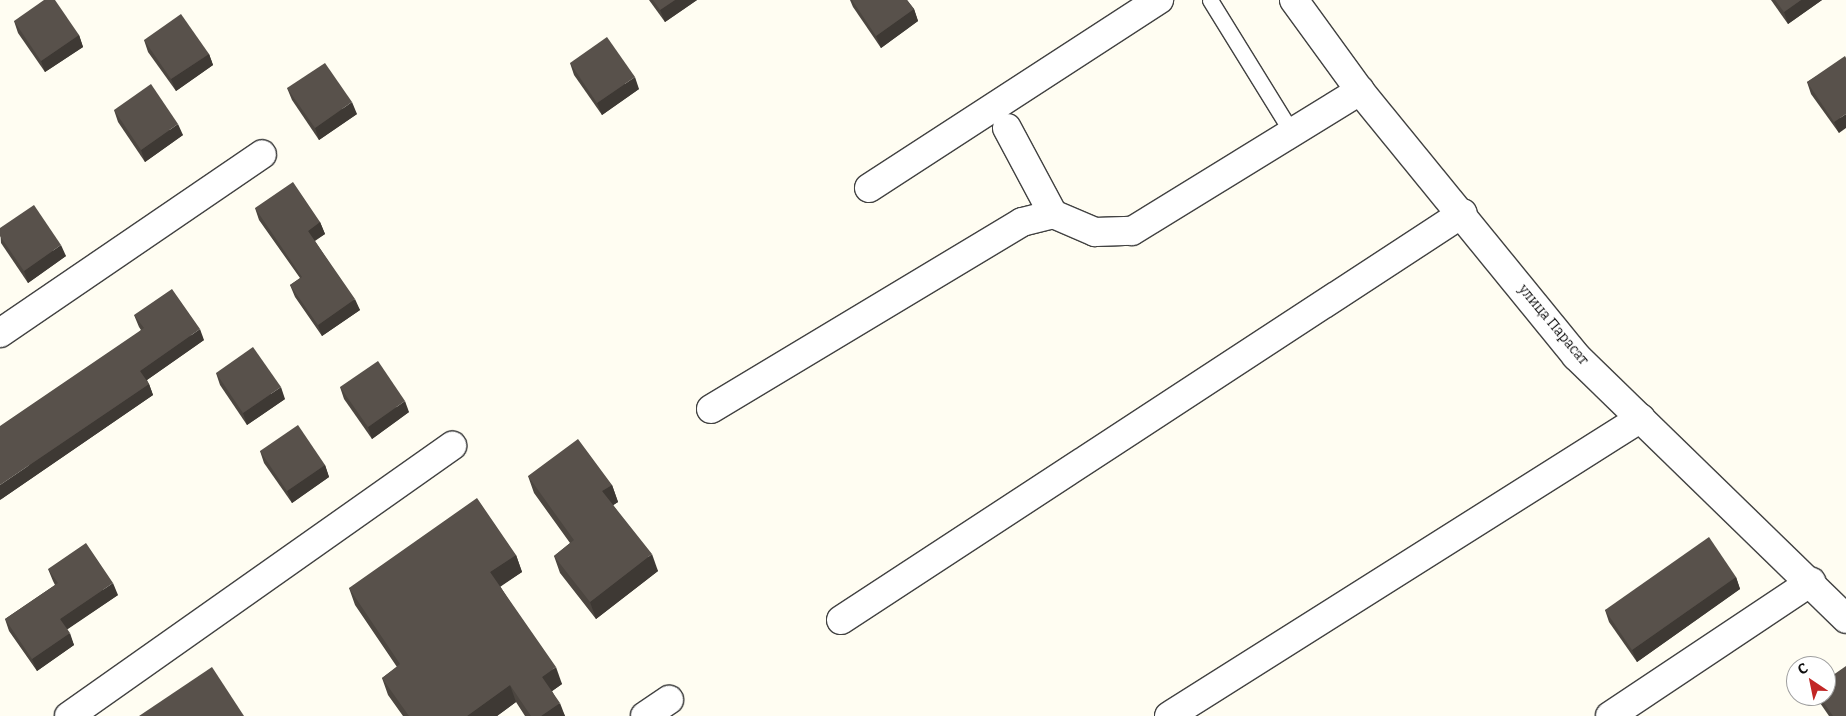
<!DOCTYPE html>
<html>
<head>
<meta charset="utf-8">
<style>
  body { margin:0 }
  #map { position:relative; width:1846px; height:716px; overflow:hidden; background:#fffdf2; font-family:Bitter,serif }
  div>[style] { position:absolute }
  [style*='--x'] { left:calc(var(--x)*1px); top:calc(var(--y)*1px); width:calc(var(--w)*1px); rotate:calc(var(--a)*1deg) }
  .roads { filter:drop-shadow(1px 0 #424242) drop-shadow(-1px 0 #424242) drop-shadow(0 1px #424242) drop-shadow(0 -1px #424242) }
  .lane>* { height:15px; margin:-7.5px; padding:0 7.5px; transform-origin:7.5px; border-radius:7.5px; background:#fff }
  .street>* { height:28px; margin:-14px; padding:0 14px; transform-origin:14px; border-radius:14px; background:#fff }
  .wall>* { inset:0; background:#4c4640 }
  .shaded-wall>* { inset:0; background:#3e3934 }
  .building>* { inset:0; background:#58514b }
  span { translate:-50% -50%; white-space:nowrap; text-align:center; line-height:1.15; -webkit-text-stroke:5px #fff; paint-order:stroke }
  .street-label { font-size:14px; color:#0f0f0f }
  .north { position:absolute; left:1786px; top:656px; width:50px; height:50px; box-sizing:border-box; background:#fff; border:1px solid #9f9f9f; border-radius:50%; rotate:326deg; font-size:14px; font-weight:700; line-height:20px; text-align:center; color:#0f0f0f }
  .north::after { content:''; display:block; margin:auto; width:18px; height:22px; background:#c22625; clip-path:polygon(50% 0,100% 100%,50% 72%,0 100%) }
</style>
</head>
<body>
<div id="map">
  <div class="roads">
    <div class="lane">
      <i style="--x:1210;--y:0;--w:156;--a:58.3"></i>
    </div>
    <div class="street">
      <i style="--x:1294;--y:0;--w:112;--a:54"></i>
      <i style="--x:1360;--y:91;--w:342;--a:50.8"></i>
      <i style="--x:1576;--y:356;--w:377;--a:44.2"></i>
      <i style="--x:1007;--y:128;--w:98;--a:61.9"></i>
      <i style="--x:869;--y:188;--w:346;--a:-33"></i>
      <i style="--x:0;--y:333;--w:317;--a:-34.3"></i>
      <i style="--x:711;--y:409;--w:363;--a:-31"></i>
      <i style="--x:1022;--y:222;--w:32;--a:-14"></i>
      <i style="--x:1053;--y:214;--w:46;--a:23.2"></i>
      <i style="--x:1095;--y:232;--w:37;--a:-2"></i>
      <i style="--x:1132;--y:231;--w:268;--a:-31.6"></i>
      <i style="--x:841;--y:620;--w:743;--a:-33.2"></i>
      <i style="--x:69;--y:716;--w:469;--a:-35.2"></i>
      <i style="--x:645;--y:716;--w:29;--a:-34"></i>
      <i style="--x:1169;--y:716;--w:558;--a:-32.27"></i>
      <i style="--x:1610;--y:716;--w:242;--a:-33.7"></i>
    </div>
  </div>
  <div class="wall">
    <i style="clip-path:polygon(649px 0,697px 0,665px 22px)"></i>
    <i style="clip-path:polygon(850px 0,907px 0,914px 9px,918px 21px,881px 48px,853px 7px)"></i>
    <i style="clip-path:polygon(1771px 0,1822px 0,1788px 24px)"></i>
    <i style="clip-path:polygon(14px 21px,79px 35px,83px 47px,45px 72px,18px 33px)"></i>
    <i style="clip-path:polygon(144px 40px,209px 54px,213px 65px,176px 91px,148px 52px)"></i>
    <i style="clip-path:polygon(1846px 58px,1839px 133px,1811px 94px,1807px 82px)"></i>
    <i style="clip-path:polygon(570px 63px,639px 89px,602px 115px,574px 75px)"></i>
    <i style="clip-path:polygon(287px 88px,357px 114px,319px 140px,292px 100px)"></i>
    <i style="clip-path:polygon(114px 110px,183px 135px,145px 162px,118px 122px)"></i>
    <i style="clip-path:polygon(255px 208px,320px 222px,325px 234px,315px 241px,360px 310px,322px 336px,295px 297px,290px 285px,300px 278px,259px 220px)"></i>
    <i style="clip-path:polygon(0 228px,66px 256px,28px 283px,1px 243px)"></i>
    <i style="clip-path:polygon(134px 315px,204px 340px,147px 380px,149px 384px,153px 395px,0 500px,141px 330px,139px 327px)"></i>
    <i style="clip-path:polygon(216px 373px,285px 399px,247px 425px,220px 385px)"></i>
    <i style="clip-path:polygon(340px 387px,409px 412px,372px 439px,344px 399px)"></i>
    <i style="clip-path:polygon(260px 451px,325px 465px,329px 477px,292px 503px,264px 463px)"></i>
    <i style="clip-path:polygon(528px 476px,612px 485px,618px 502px,613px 505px,658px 571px,596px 619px,560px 573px,554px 556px,570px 543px,534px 493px)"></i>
    <i style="clip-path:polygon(516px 555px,522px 572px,500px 586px,562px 684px,552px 691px,565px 716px,525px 716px,516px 702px,497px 716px,403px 716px,388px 695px,382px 678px,397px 667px,355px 605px,349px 588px)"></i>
    <i style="clip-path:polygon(48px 569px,118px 595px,67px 629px,74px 645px,37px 671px,9px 631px,5px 619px,55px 585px,53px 581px)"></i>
    <i style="clip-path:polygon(1736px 577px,1740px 589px,1637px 662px,1609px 622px,1605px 610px)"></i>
    <i style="clip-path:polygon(1817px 696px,1826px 696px,1846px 716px,1829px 716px,1818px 700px)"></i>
  </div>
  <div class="shaded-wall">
    <i style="clip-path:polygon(675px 0,697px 0,665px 22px,660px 10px)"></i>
    <i style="clip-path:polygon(1801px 0,1822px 0,1788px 24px,1784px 12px)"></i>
    <i style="clip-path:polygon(914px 9px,918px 21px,881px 48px,876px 36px)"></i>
    <i style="clip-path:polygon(79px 35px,83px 47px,45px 72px,41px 61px)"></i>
    <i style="clip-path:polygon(209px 54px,213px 65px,176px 91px,171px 79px)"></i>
    <i style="clip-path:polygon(635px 77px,639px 89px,602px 115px,597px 103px)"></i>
    <i style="clip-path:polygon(352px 102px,357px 114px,319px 140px,315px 128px)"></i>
    <i style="clip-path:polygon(1846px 114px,1846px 128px,1839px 133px,1834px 122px)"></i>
    <i style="clip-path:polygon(178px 124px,183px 135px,145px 162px,141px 150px)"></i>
    <i style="clip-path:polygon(320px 222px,325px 234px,312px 242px,308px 231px)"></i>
    <i style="clip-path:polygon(61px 245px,66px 256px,28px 283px,24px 271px)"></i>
    <i style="clip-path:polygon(355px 299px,360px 310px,322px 336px,318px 325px)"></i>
    <i style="clip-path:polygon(200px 329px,204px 340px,144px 382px,140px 371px)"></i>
    <i style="clip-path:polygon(149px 384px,153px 395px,0 500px,0 485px)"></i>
    <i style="clip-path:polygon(281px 387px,285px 399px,247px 425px,243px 413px)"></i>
    <i style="clip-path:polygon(405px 401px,409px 412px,372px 439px,368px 427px)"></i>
    <i style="clip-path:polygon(325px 465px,329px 477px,292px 503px,287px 491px)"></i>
    <i style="clip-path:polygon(612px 485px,618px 502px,609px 508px,602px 491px)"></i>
    <i style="clip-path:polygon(652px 554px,658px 571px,596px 619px,590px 602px)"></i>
    <i style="clip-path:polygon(516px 555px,522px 572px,497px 589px,490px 572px)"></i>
    <i style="clip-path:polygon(1736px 577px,1740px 589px,1637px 662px,1632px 650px)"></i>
    <i style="clip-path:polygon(113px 583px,118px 595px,65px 631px,60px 619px)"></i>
    <i style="clip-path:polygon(70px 633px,74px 645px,37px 671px,32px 659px)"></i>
    <i style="clip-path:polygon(556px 667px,562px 684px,548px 694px,542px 677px)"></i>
    <i style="clip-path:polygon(510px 685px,516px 702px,497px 716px,467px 716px)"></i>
    <i style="clip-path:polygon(560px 703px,565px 716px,541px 716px)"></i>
  </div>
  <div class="building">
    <i style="clip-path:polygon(44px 0,55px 0,79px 35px,41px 61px,14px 21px)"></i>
    <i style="clip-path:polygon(653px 0,675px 0,660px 10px)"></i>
    <i style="clip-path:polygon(852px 0,907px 0,914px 9px,876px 36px)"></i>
    <i style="clip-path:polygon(1775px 0,1801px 0,1784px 12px)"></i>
    <i style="clip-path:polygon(181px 14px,209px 54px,171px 79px,144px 40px)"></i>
    <i style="clip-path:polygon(607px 37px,635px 77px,597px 103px,570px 63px)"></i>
    <i style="clip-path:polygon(1845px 56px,1846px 58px,1846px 114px,1834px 122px,1807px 82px)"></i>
    <i style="clip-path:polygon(325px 63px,352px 102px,315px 128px,287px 88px)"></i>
    <i style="clip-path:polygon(151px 84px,178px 124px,141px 150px,114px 110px)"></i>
    <i style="clip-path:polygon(293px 182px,320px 222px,308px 231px,355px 299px,318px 325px,290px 285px,302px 277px,255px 208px)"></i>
    <i style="clip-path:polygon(34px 205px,61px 245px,24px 271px,0 236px,0 228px)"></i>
    <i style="clip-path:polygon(172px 289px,200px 329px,140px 371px,149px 384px,0 485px,0 426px,144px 328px,134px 315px)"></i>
    <i style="clip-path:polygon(253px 347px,281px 387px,243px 413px,216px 373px)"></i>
    <i style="clip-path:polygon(378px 361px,405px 401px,368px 427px,340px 387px)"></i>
    <i style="clip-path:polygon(298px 425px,325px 465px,287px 491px,260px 451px)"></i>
    <i style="clip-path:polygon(578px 439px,612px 485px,602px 491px,652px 554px,590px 602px,554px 556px,574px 540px,528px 476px)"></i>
    <i style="clip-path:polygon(477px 498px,516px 555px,490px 572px,556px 667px,542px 677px,560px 703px,541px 716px,531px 716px,510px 685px,467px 716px,409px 716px,382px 678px,400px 664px,349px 588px)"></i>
    <i style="clip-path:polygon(1709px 537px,1736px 577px,1632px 650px,1605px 610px)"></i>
    <i style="clip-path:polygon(86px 543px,113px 583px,60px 619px,70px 633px,32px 659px,5px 619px,58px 583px,48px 569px)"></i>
    <i style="clip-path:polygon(1846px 666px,1846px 716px,1833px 716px,1819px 696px,1826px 696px,1826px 680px)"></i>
    <i style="clip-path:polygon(212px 667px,244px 716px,139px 716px)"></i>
  </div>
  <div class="street-label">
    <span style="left:1553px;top:325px;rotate:50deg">улица Парасат</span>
  </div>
  <div class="north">С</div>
</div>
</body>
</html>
